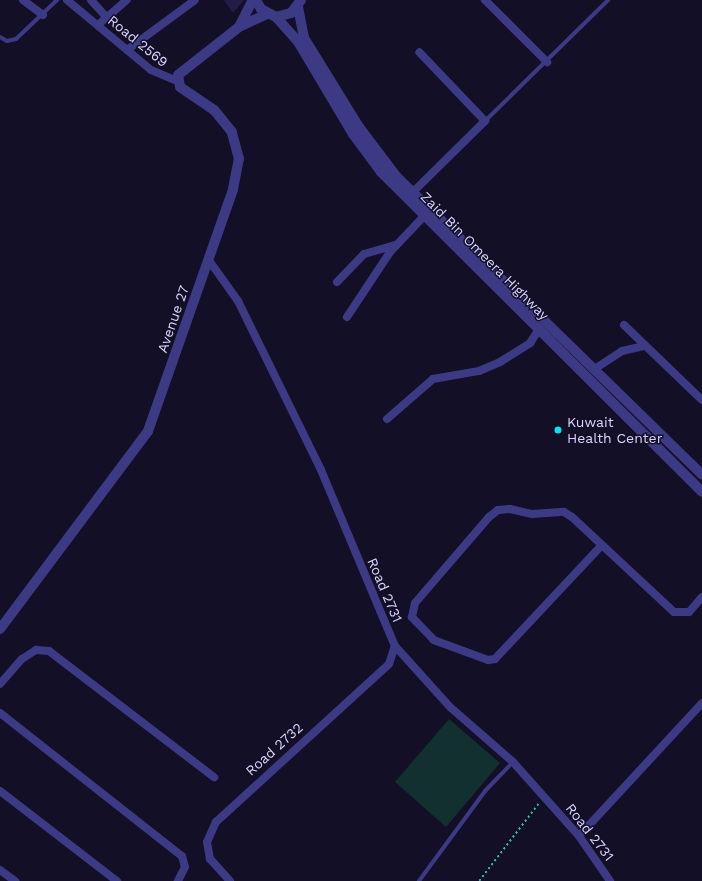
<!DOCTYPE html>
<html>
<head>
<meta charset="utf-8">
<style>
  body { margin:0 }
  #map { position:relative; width:702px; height:881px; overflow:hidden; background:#130f26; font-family:"Work Sans",sans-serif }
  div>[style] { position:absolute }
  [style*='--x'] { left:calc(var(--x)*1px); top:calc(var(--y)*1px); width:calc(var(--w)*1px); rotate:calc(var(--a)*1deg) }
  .green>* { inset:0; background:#12302f }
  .building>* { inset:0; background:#241b47 }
  .path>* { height:1.5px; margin-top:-0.75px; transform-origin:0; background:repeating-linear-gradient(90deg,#2fb8b0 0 2px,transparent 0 5px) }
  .service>* { height:4px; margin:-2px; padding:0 2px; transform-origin:2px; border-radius:2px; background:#3d3a85 }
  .minor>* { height:8px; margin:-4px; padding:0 4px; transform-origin:4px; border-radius:4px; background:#3d3a85 }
  .tertiary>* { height:10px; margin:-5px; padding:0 5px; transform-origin:5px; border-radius:5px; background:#3d3a85 }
  .dots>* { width:11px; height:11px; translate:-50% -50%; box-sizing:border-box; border:2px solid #130f26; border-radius:50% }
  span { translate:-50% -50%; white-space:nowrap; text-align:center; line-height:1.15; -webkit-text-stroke:3px #130f26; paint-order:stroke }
  .street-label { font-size:14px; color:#d9d4ff }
  .poi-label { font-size:14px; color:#d9d4ff }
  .left { translate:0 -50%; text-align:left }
</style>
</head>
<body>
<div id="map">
  <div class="green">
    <i style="clip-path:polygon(449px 719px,500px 763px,446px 827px,395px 782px)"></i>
  </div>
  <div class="building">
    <i style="clip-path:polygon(224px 0,244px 0,233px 13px)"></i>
  </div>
  <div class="path">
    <i style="--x:479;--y:881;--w:98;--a:-52.4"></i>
  </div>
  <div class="service">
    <i style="--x:0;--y:37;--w:8;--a:30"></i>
    <i style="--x:7;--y:41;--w:9;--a:-13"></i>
    <i style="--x:16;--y:39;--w:57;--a:-43.6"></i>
    <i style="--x:485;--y:121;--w:173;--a:-44.5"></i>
    <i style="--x:419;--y:881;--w:112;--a:-53.7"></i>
    <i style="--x:485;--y:791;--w:40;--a:-46"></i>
  </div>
  <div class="minor">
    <i style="--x:23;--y:0;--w:25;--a:37"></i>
    <i style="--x:67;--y:0;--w:109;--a:39.8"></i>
    <i style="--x:151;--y:70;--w:28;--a:23"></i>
    <i style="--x:91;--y:0;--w:24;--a:48"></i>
    <i style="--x:485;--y:0;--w:88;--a:45"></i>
    <i style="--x:98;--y:25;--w:38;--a:-41"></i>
    <i style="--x:127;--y:50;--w:84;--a:-36.3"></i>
    <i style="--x:412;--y:193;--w:103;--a:-44.6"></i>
    <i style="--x:485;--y:121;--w:95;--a:-133.7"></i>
    <i style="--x:208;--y:259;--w:52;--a:54.5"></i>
    <i style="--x:238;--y:301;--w:188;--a:63.8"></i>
    <i style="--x:321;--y:470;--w:191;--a:67.2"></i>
    <i style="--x:395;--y:646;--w:82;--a:48"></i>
    <i style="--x:450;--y:707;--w:84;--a:41.1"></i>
    <i style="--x:513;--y:762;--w:99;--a:48.3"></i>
    <i style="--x:579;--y:836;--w:55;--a:55.4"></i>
    <i style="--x:337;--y:282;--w:39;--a:-46"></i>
    <i style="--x:364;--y:254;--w:33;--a:-16"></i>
    <i style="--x:347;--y:317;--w:78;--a:-56.5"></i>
    <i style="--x:390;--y:252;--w:50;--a:-46.6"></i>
    <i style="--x:624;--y:325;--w:108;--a:43.9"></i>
    <i style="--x:596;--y:368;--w:31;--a:-33"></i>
    <i style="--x:622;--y:351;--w:23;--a:-13"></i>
    <i style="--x:387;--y:419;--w:61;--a:-41"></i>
    <i style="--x:433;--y:379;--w:47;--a:-9.9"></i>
    <i style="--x:479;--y:371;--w:23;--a:-23"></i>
    <i style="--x:500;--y:362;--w:36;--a:-32"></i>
    <i style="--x:530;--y:343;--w:17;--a:-57"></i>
    <i style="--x:601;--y:546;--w:155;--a:133.2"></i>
    <i style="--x:495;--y:659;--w:7;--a:172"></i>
    <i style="--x:488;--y:660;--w:58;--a:-159.7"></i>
    <i style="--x:434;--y:640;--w:32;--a:-134"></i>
    <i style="--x:412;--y:617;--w:14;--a:-78"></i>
    <i style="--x:415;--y:603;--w:113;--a:-49.3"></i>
    <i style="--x:489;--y:517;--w:11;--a:-38"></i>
    <i style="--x:498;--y:510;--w:12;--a:-5"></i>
    <i style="--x:510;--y:509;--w:23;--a:13"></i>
    <i style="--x:532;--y:514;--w:32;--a:-4"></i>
    <i style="--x:564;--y:512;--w:9;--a:32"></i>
    <i style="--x:572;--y:517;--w:139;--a:43"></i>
    <i style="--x:674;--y:612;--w:15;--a:0"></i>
    <i style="--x:689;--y:612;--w:20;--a:-49"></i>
    <i style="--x:0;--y:684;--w:33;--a:-49"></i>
    <i style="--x:22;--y:659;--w:17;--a:-33"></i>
    <i style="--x:36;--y:650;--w:13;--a:4"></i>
    <i style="--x:49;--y:651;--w:208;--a:37.4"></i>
    <i style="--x:0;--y:713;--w:231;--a:38.2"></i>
    <i style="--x:182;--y:856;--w:11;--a:75"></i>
    <i style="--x:185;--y:867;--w:16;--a:117"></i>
    <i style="--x:0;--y:791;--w:148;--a:37.6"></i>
    <i style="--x:579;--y:836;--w:181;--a:-47.2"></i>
    <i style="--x:0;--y:870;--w:19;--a:36"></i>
    <i style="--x:230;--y:881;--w:30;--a:-132"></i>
    <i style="--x:210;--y:859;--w:17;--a:-100"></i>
    <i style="--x:207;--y:842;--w:22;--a:-66"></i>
    <i style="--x:216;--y:822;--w:234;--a:-42.4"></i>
    <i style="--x:389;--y:664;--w:19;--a:-72"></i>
  </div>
  <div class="tertiary">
    <i style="--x:256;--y:0;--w:10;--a:61"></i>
    <i style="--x:261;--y:9;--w:17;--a:28"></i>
    <i style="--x:276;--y:17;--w:16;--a:-15"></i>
    <i style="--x:291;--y:13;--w:16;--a:-52"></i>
    <i style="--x:298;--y:7;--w:32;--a:79"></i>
    <i style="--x:304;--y:38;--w:105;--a:58.3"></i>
    <i style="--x:359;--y:127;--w:63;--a:52.8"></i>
    <i style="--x:397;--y:177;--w:426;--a:44.3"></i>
    <i style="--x:276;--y:17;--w:31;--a:48"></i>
    <i style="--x:297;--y:40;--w:109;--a:59.2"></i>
    <i style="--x:353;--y:134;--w:47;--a:53.6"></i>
    <i style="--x:381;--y:172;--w:453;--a:44.9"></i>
    <i style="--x:240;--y:25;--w:28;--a:-63"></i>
    <i style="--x:0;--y:629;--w:247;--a:-53.2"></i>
    <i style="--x:148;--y:431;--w:256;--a:-70.6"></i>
    <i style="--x:233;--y:189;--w:31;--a:-79"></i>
    <i style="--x:239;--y:159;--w:28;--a:-105"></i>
    <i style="--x:232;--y:132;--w:28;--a:-129"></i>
    <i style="--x:214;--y:110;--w:41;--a:-145.9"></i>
    <i style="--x:180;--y:87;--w:12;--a:-99"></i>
    <i style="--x:178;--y:75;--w:78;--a:-38.2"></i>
    <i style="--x:239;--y:27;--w:31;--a:-25"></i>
  </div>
  <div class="dots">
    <i style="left:558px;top:430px;background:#00e5ff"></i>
  </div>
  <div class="street-label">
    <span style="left:138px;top:41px;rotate:39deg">Road 2569</span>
    <span style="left:485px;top:256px;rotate:45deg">Zaid Bin Omeera Highway</span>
    <span style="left:173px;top:319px;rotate:-71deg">Avenue 27</span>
    <span style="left:385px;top:590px;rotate:67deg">Road 2731</span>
    <span style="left:274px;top:749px;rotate:-42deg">Road 2732</span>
    <span style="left:590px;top:832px;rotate:52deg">Road 2731</span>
  </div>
  <div class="poi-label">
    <span class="left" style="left:567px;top:430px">Kuwait<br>Health Center</span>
  </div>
</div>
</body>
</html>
